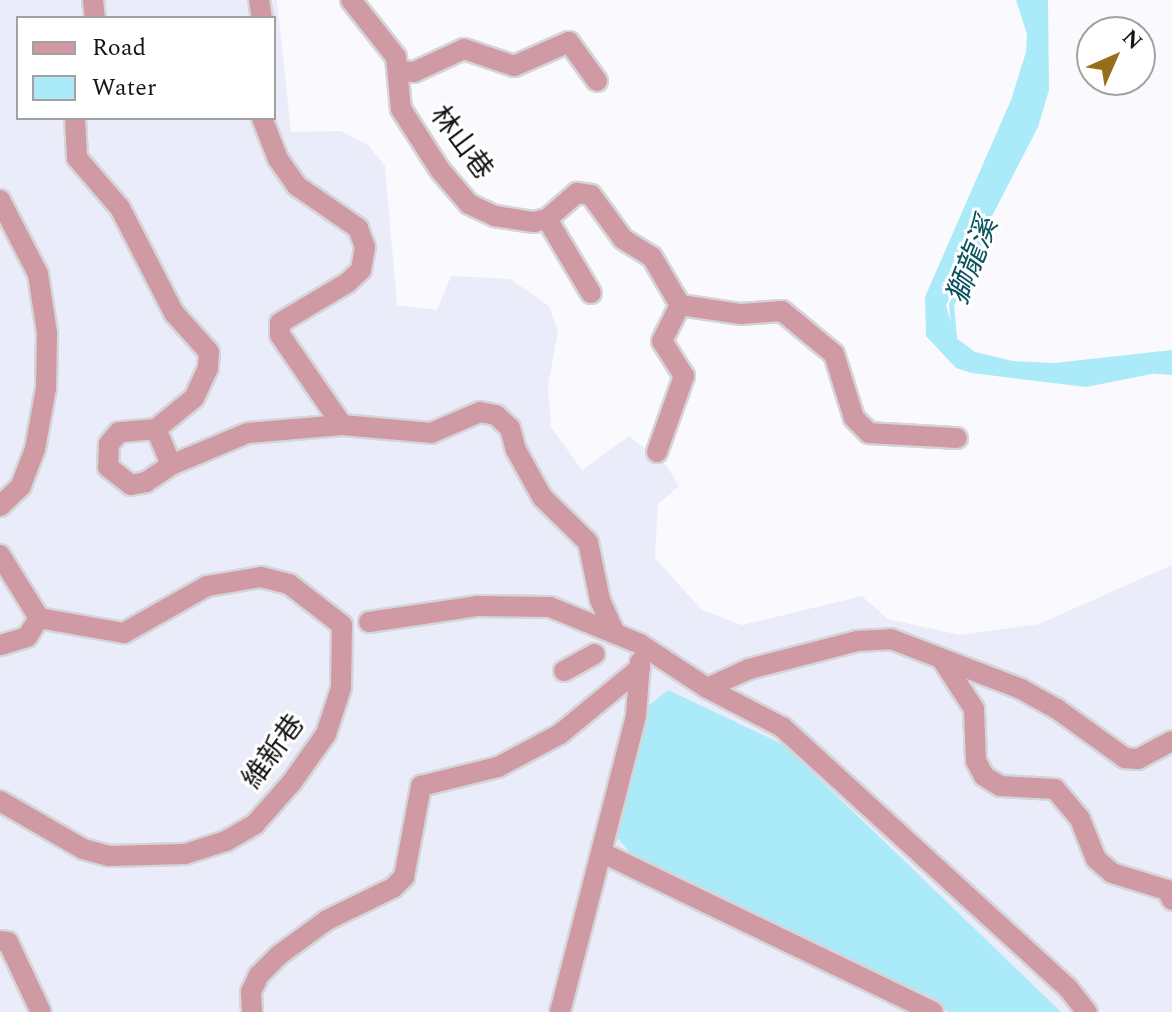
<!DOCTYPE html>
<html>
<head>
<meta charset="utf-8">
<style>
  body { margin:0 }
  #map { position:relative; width:1172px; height:1012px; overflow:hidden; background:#fafafe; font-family:Spectral,"Noto Sans TC",serif }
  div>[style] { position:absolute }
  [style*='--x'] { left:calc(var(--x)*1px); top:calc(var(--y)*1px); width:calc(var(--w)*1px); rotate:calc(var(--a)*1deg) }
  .built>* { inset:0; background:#eaecfa }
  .water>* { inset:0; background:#aaeaf9 }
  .stream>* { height:5px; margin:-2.5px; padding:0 2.5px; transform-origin:2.5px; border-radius:2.5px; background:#aaeaf9 }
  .roads { filter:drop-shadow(2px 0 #d5d5d9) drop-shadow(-2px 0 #d5d5d9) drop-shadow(0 2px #d5d5d9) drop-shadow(0 -2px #d5d5d9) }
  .minor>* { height:20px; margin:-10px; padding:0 10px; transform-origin:10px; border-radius:10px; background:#cf9aa3 }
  span { translate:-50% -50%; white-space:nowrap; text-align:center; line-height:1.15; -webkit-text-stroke:6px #fff; paint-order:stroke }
  .street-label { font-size:28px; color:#151517 }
  .water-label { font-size:30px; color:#095360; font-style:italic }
  .legend { position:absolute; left:16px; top:16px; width:260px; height:104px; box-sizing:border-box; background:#fff; border:2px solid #a1a1a2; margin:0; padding:10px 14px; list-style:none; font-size:24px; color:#151517 }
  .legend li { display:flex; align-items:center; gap:16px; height:40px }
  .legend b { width:40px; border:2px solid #a1a1a2 }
  .north { position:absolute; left:1076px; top:16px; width:80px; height:80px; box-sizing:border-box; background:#fff; border:2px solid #a1a1a2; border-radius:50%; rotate:45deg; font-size:22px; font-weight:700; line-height:32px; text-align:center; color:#151517 }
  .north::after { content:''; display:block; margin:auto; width:28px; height:36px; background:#966d18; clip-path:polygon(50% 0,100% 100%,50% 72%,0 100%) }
</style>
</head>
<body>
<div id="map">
  <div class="built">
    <i style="clip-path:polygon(evenodd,0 0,277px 0,291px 132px,341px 131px,368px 145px,385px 166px,397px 305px,437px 310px,451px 276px,510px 279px,549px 306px,558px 332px,548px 385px,551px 427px,582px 470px,629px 436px,666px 465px,679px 486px,658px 504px,655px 558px,702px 610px,742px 625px,862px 596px,888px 619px,960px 635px,1039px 624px,1172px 565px,1172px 1012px,0 1012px,0 0,18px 18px,274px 18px,274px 118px,18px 118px,18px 18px)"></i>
  </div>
  <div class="water">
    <i style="clip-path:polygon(1016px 0,1048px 0,1049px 90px,1038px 127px,946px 305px,955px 337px,975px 352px,1013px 361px,1054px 363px,1172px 350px,1172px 370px,1086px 387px,972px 373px,956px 368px,926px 336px,925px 297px,1011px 100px,1026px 52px,1027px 34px)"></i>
    <i style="clip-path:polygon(668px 690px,784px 745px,1061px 1012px,949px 1012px,631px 854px,617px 837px,619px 825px,648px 706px)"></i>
  </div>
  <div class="stream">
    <i style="--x:954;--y:337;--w:33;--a:-95"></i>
    <i style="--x:951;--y:304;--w:85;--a:-64.9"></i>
    <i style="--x:1157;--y:371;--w:15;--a:4"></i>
  </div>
  <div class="roads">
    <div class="minor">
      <i style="--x:93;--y:0;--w:18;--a:84"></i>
      <i style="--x:259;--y:0;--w:18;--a:81"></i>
      <i style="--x:351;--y:0;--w:73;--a:51.7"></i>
      <i style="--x:396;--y:57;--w:52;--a:84.5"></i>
      <i style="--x:401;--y:109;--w:72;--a:57.4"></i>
      <i style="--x:440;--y:170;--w:45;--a:49.5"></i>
      <i style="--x:469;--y:204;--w:29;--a:25"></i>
      <i style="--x:495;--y:216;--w:39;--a:9"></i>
      <i style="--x:534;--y:222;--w:13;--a:-13"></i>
      <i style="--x:547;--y:219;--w:40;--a:-41"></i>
      <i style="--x:577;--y:193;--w:14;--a:8"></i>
      <i style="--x:591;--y:195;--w:54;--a:54"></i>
      <i style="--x:623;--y:239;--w:34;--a:32"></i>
      <i style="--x:652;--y:257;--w:56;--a:59.7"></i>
      <i style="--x:401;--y:71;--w:13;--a:4"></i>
      <i style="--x:414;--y:72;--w:55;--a:-24.7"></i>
      <i style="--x:464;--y:49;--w:53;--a:18.8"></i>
      <i style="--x:514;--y:66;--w:60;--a:-23.6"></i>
      <i style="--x:569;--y:42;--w:48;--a:54.3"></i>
      <i style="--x:75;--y:118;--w:40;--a:87.1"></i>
      <i style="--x:77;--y:158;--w:66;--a:49.3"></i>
      <i style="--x:120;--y:208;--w:118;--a:62.8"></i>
      <i style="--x:174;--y:313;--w:52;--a:48.1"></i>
      <i style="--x:209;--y:352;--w:16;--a:94"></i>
      <i style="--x:208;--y:368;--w:33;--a:115"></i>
      <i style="--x:194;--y:398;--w:49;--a:140.8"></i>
      <i style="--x:156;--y:429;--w:39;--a:67"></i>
      <i style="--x:171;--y:465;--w:83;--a:-22.6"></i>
      <i style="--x:248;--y:433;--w:94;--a:-4.9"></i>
      <i style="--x:342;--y:425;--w:89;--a:5.1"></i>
      <i style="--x:431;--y:433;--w:53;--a:-23.2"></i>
      <i style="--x:480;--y:412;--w:16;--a:11"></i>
      <i style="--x:496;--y:415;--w:19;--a:43"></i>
      <i style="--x:510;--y:428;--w:23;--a:75"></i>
      <i style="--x:516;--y:450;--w:54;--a:61"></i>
      <i style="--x:542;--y:497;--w:64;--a:44.4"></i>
      <i style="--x:588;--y:542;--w:59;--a:78.3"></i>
      <i style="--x:600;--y:600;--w:37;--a:66"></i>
      <i style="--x:262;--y:118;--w:44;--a:68.7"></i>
      <i style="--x:278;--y:159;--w:33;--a:55"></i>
      <i style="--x:297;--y:186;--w:74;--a:34.5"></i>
      <i style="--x:358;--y:228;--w:20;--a:70"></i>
      <i style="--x:365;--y:247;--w:23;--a:100"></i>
      <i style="--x:361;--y:270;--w:19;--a:137"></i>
      <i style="--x:347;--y:283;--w:78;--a:149.2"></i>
      <i style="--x:280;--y:323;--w:12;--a:90"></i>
      <i style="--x:280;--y:335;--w:109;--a:55.4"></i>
      <i style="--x:0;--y:200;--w:83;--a:62.8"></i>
      <i style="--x:38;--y:274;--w:60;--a:81.3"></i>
      <i style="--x:47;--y:333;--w:55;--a:91"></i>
      <i style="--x:46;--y:388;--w:62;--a:100.2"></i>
      <i style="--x:35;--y:449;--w:40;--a:111"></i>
      <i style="--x:21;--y:486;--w:29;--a:136"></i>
      <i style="--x:547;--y:219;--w:86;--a:59.3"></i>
      <i style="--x:156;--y:429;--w:37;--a:175"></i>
      <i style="--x:119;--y:432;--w:16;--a:130"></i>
      <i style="--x:109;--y:444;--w:23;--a:92"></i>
      <i style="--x:108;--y:467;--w:29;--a:38"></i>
      <i style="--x:131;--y:485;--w:15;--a:-11"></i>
      <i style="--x:146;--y:482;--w:30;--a:-34"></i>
      <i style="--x:657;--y:452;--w:81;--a:-70.4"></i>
      <i style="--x:684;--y:376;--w:41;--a:-122.2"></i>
      <i style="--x:662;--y:341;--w:40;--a:-63.4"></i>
      <i style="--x:680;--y:305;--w:62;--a:8.4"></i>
      <i style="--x:741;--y:314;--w:41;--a:-4.2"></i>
      <i style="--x:782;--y:311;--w:67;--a:39.6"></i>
      <i style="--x:834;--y:354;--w:67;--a:72.6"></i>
      <i style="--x:854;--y:418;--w:21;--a:45"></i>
      <i style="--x:869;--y:433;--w:88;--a:3.3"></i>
      <i style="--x:0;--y:555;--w:74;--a:58.2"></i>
      <i style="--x:39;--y:618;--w:22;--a:122"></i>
      <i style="--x:27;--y:637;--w:28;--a:163"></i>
      <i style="--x:369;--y:622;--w:109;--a:-8.4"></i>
      <i style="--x:477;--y:606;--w:73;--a:0.8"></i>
      <i style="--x:550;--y:607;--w:97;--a:22.3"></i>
      <i style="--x:640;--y:644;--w:80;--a:33.3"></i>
      <i style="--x:707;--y:688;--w:85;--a:27.5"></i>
      <i style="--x:782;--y:727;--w:387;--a:42.4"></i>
      <i style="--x:1068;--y:988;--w:31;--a:52"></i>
      <i style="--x:943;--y:661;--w:57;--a:57.1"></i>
      <i style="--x:974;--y:709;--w:52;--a:87.8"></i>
      <i style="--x:976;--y:761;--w:17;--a:62"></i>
      <i style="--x:984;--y:776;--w:19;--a:32"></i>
      <i style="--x:1000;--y:786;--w:55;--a:3.1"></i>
      <i style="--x:1055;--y:789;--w:39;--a:50"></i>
      <i style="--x:1080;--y:819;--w:43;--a:68.2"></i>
      <i style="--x:1096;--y:859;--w:21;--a:41"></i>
      <i style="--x:1112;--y:873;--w:58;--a:17.2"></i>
      <i style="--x:1167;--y:890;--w:11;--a:63"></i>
      <i style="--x:564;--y:671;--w:35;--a:-29"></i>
      <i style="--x:707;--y:688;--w:46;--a:-24.3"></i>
      <i style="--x:749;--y:669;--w:112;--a:-14.5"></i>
      <i style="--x:857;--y:641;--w:34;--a:-3"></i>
      <i style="--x:891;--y:639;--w:139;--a:21"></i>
      <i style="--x:1021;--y:689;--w:41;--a:29.1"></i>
      <i style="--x:1057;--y:709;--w:84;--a:35.8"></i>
      <i style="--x:1125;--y:758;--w:13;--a:4"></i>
      <i style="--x:1138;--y:759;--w:38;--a:-28"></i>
      <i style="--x:0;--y:801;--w:96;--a:30"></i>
      <i style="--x:83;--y:849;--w:27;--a:15"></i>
      <i style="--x:109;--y:856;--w:76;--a:-1.5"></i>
      <i style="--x:185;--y:854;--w:43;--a:-17.6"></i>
      <i style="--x:226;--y:841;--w:34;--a:-30"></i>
      <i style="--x:255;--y:824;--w:56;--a:-48.6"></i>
      <i style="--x:292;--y:782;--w:59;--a:-54.7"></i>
      <i style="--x:326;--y:734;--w:48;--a:-71.9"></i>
      <i style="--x:341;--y:688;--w:63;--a:-89.1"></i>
      <i style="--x:342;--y:625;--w:67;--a:-142.3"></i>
      <i style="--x:289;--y:584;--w:29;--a:-166"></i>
      <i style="--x:261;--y:577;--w:55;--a:170.5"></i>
      <i style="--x:207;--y:586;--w:95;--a:150.5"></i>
      <i style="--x:124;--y:633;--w:86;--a:-170"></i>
      <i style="--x:603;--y:853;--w:366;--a:25.7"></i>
      <i style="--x:0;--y:941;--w:8;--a:7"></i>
      <i style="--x:8;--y:942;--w:77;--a:64.8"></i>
      <i style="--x:252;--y:1012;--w:20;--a:-93"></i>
      <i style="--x:251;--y:992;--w:19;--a:-65"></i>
      <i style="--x:259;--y:975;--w:28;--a:-45"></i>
      <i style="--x:279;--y:955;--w:59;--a:-36.1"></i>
      <i style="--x:327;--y:920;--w:73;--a:-25.9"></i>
      <i style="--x:393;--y:888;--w:16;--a:-45"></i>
      <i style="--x:404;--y:877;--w:93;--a:-79.4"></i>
      <i style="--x:421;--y:786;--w:79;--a:-13.9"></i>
      <i style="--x:498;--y:767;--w:70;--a:-28"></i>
      <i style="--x:560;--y:734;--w:104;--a:-39.5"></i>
      <i style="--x:560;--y:1012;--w:306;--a:-75.6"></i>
      <i style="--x:636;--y:716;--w:54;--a:-85.8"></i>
    </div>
  </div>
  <div class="street-label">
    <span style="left:461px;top:143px;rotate:53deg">林山巷</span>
    <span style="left:274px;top:752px;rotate:-54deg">維新巷</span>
  </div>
  <div class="water-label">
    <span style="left:973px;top:261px;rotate:-69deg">獅龍溪</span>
  </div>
  <ul class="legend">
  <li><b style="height:10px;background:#cf9aa3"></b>Road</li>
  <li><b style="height:22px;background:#aaeaf9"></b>Water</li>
  </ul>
  <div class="north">N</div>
</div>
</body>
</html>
